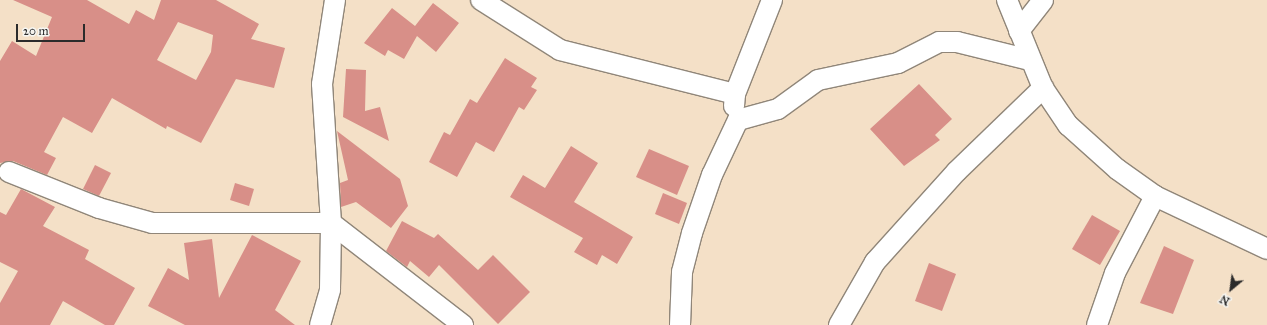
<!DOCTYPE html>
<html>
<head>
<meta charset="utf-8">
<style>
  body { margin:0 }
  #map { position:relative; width:1267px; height:325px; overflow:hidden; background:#f4e0c7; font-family:"IM FELL Great Primer",serif }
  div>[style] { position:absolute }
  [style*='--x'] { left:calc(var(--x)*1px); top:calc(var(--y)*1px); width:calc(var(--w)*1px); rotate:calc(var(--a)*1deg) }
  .building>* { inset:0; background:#d88f88 }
  .roads { filter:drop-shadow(1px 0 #908679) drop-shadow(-1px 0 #908679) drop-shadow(0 1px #908679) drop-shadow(0 -1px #908679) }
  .minor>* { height:20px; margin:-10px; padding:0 10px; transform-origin:10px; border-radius:10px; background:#fff }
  span { translate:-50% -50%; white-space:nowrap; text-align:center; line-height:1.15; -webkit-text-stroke:3.5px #f6f6f2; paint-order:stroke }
  .north { position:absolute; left:1211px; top:269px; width:40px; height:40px; -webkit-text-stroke:3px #f6f6f2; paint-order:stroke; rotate:209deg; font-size:11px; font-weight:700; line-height:16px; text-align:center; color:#2b2b2b }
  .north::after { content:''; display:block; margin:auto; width:14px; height:18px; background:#2b2b2b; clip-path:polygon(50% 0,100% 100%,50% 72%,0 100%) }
  .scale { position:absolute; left:16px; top:24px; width:69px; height:18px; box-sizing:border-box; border:2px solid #2b2b2b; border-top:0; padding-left:5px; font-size:12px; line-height:14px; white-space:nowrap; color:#2b2b2b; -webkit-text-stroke:3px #f6f6f2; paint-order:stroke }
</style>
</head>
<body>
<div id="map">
  <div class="building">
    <i style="clip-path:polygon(evenodd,13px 0,87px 0,129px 24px,136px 10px,154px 20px,161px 0,216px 0,259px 24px,251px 39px,285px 48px,274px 88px,236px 79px,201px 143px,167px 126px,166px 129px,112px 98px,92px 133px,63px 117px,44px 152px,56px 158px,47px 175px,13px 161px,0 163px,0 61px,12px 41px,36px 56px,52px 17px,13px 0,178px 22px,213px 35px,211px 52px,196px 80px,157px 60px,178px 22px)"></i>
    <i style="clip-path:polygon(433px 3px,459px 23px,436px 52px,417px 36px,404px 59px,388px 50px,385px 56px,364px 43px,392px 8px,415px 26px)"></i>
    <i style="clip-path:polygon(505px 58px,537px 78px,531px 87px,537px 90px,524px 110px,519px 107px,494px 152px,476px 142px,457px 177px,429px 162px,444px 132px,450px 135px,470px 99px,477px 103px)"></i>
    <i style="clip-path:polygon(346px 69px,366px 70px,365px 111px,380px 107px,389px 141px,343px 117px)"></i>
    <i style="clip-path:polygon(919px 84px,952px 119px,935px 135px,940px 140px,904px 166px,870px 129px)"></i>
    <i style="clip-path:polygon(337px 131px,400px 179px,408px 206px,391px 228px,356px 202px,341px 207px,340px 183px,348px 180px)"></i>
    <i style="clip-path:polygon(571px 146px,598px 163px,574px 202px,633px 237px,617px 264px,602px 255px,597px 265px,574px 252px,583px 238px,510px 197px,523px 175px,545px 188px)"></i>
    <i style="clip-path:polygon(649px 149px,689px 166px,677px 195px,636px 177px)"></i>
    <i style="clip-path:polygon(95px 165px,111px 173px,99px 196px,83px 189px)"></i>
    <i style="clip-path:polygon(235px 183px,254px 189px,249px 206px,230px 200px)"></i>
    <i style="clip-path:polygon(21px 189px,55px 207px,43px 226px,89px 250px,85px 259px,135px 288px,114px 325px,105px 325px,63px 301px,50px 325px,0 325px,0 303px,18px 271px,0 262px,0 212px,6px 215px)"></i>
    <i style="clip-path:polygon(663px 193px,687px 203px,679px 224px,655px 214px)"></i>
    <i style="clip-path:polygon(1092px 215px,1120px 231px,1100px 265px,1072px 249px)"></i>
    <i style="clip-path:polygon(402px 221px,434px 238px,438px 234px,478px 270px,493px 255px,530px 292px,498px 324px,439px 265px,429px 277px,410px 261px,407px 267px,386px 251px)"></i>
    <i style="clip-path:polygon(252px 235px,301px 261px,275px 310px,295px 325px,185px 325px,148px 306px,168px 268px,189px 280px,184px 243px,212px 239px,219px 298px)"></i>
    <i style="clip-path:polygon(1164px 246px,1194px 260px,1173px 314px,1140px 303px)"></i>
    <i style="clip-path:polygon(929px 263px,956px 274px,942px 311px,915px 301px)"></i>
  </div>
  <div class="roads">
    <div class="minor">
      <i style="--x:481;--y:0;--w:93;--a:32.3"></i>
      <i style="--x:560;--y:50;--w:180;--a:14.1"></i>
      <i style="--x:1007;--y:0;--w:95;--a:67.8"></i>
      <i style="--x:1043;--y:88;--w:45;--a:56"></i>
      <i style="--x:1068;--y:125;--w:66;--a:41.9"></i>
      <i style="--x:1117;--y:169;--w:47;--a:35.4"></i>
      <i style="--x:1155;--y:196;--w:124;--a:25.3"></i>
      <i style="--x:1019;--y:31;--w:39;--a:-52"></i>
      <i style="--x:734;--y:106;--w:12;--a:-85"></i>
      <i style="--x:735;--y:94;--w:101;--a:-68.5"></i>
      <i style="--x:9;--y:172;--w:97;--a:21.8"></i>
      <i style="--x:99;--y:208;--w:55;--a:15.8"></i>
      <i style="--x:152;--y:223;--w:179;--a:0"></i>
      <i style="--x:331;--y:223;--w:167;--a:37.7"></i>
      <i style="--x:320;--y:325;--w:37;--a:-74"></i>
      <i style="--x:330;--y:289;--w:66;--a:-89.1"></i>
      <i style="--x:331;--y:223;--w:139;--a:-93.7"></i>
      <i style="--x:322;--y:84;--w:85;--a:-81.2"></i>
      <i style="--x:680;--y:325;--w:53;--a:-87.8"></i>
      <i style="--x:682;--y:272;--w:40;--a:-75.6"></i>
      <i style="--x:692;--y:233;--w:61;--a:-71"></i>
      <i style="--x:712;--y:175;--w:61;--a:-64.7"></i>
      <i style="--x:738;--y:120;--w:41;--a:-15.4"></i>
      <i style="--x:778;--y:109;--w:49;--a:-35.9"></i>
      <i style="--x:818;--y:80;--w:82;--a:-12"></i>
      <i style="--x:898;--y:63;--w:46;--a:-27.1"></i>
      <i style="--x:939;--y:42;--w:18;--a:0"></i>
      <i style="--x:957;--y:42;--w:75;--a:13.9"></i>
      <i style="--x:839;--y:325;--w:73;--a:-60.3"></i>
      <i style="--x:875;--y:262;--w:122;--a:-48"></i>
      <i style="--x:957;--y:171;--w:120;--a:-44"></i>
      <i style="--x:1097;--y:325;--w:55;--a:-70.9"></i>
      <i style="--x:1115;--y:273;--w:87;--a:-62.5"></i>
    </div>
  </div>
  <div class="north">N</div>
  <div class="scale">20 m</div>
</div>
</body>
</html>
